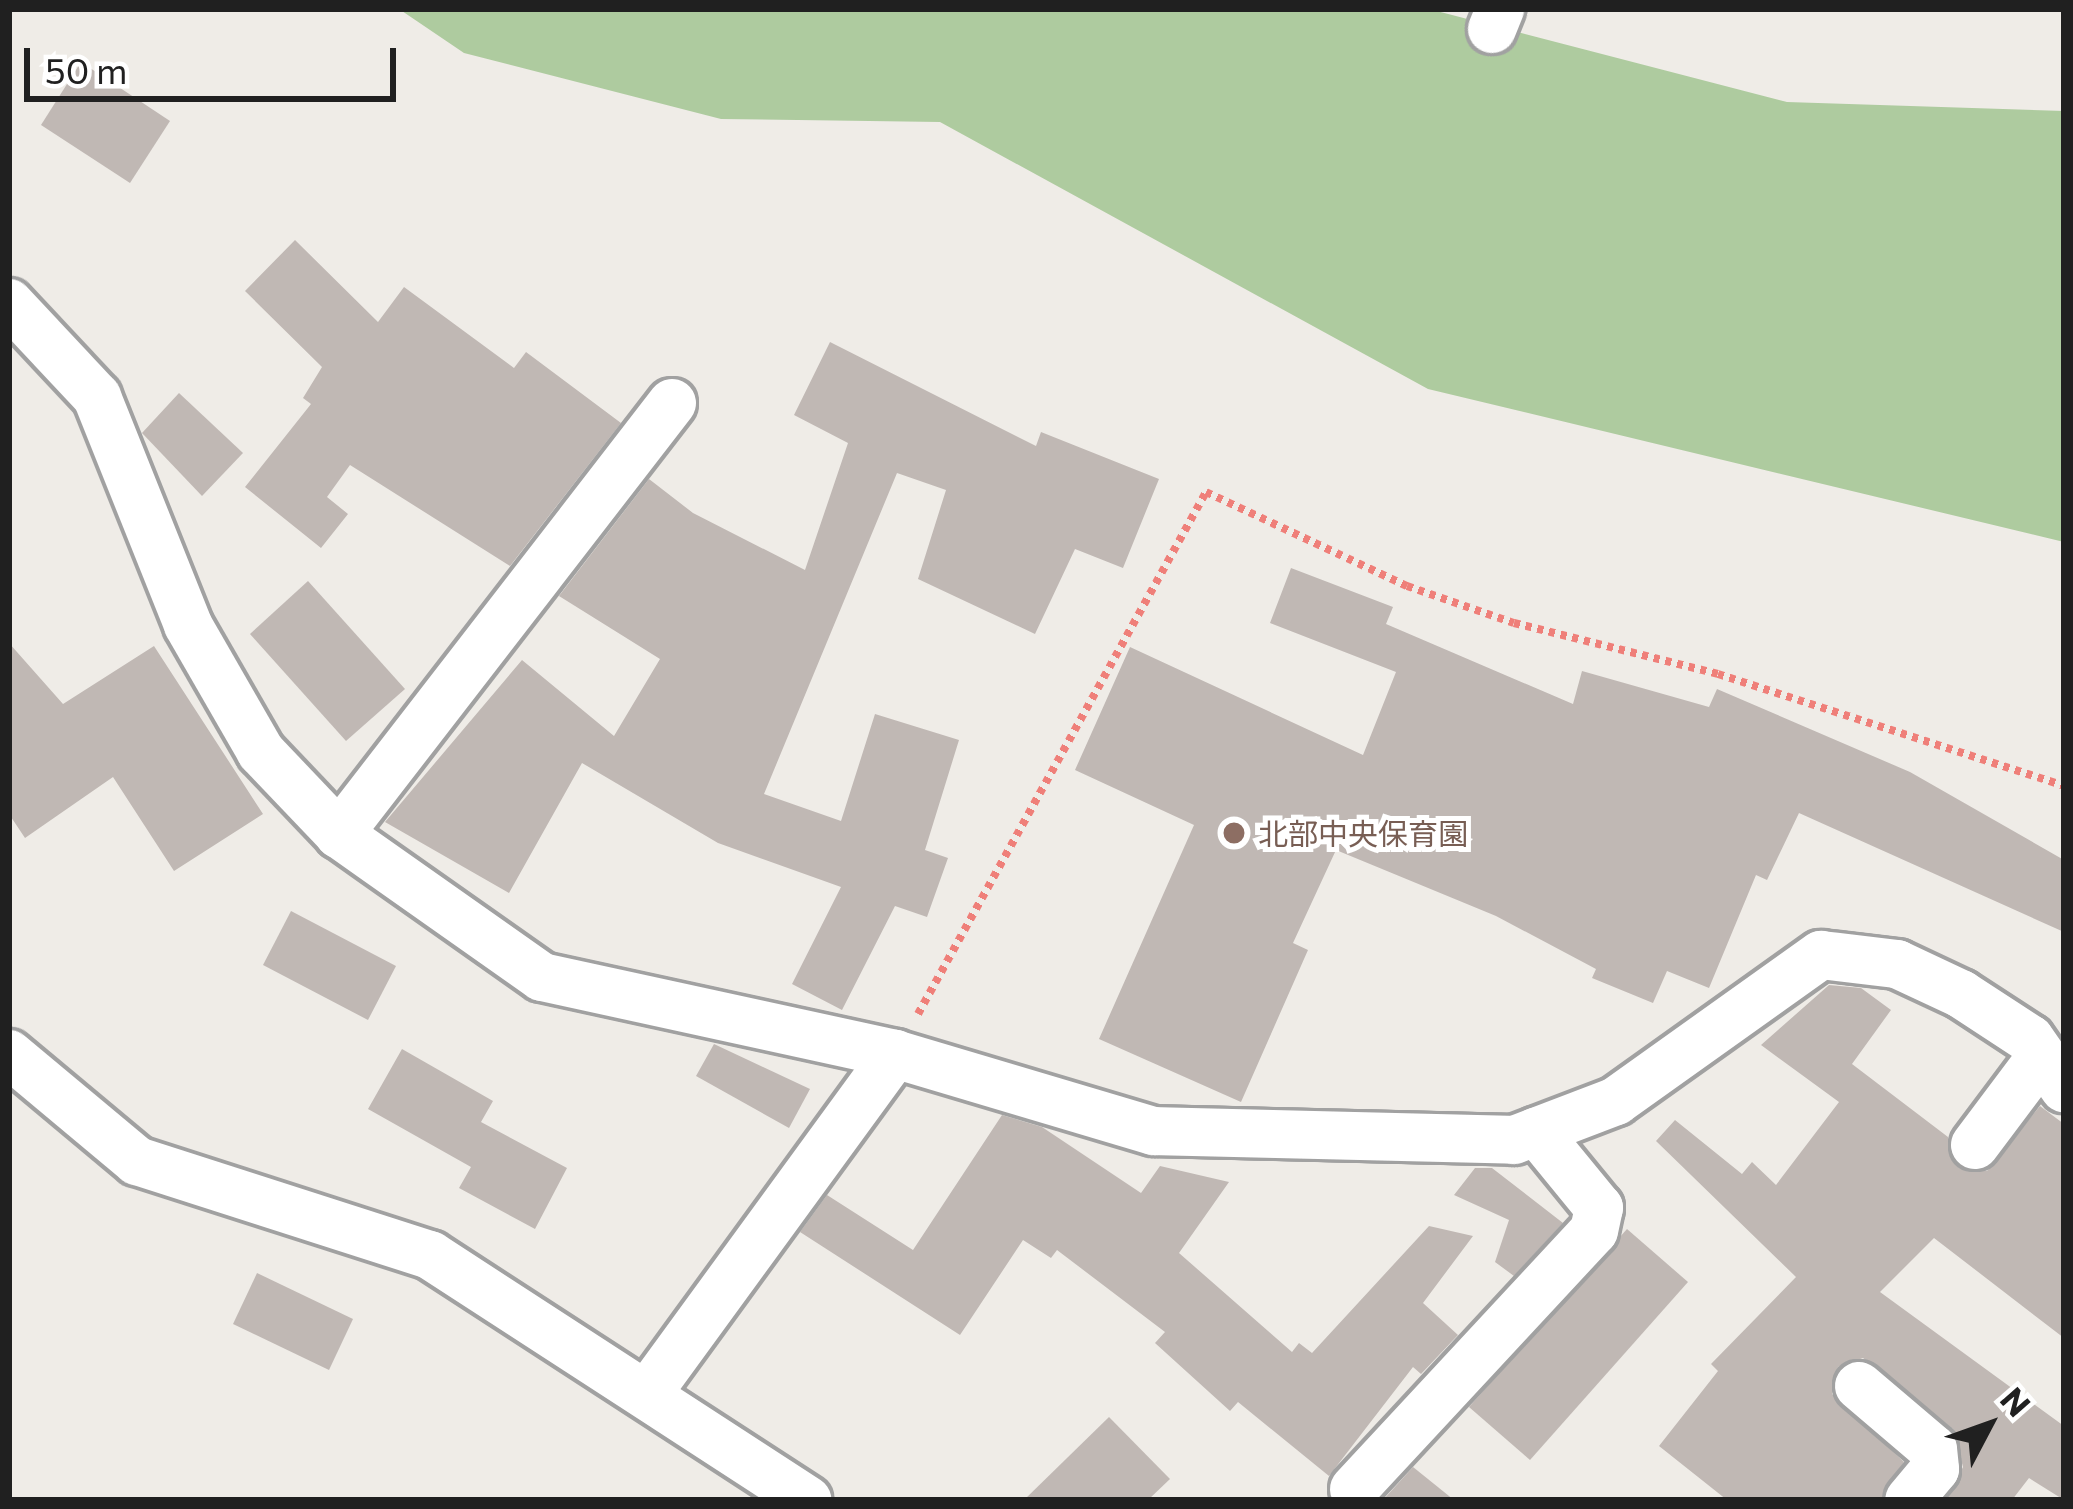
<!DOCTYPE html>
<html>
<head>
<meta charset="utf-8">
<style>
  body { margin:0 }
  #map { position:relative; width:2073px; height:1509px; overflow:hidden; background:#efece7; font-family:Commissioner,"Noto Sans JP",sans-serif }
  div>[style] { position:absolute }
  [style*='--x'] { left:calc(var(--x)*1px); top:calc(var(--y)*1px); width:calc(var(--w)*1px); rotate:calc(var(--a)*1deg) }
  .forest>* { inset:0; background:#aecb9f }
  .building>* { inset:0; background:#c0b8b4 }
  .path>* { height:8px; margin-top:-4px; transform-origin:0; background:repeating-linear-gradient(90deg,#ef7f79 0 6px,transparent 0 12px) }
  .roads { filter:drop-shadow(3px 0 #a1a1a1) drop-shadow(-3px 0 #a1a1a1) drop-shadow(0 3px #a1a1a1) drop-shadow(0 -3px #a1a1a1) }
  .minor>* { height:48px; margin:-24px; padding:0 24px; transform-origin:24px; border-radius:24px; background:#fff }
  .dots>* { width:33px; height:33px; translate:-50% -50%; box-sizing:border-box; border:6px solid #fff; border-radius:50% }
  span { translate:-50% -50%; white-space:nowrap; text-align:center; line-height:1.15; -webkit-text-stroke:10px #fff; paint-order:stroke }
  .education-label { font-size:30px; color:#785e54 }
  .left { translate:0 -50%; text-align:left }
  .frame { position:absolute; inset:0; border:12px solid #202020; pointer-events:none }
  .north { position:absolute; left:1929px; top:1365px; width:120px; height:120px; -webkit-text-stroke:9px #fff; paint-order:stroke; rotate:49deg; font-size:33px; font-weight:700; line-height:48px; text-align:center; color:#202020 }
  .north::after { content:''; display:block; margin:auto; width:42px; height:54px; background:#202020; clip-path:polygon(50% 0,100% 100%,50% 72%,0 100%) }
  .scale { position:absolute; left:24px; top:48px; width:372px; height:54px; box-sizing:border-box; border:6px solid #202020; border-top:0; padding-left:15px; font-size:36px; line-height:42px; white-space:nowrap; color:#202020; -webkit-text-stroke:9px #fff; paint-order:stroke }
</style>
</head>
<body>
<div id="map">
  <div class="forest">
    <i style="clip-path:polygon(399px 9px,1429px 9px,1787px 102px,2064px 111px,2064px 542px,1428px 389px,940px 122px,721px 119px,464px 53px)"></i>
  </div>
  <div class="building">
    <i style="clip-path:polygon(81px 62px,170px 121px,130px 183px,41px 125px)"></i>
    <i style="clip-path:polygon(295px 240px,378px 322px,404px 287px,514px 368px,526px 352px,621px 423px,510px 566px,350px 465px,327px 497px,348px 514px,321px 548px,245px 487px,311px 404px,303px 398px,322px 367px,245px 291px)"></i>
    <i style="clip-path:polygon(830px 342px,1036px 446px,1041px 432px,1159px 479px,1123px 568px,1075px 549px,1035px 634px,918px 579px,946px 490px,897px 473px,764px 794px,841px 821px,875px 714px,959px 740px,925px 850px,948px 858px,927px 917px,895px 906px,842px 1010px,792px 984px,841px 887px,718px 843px,582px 763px,509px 893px,385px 822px,522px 660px,614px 736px,660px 659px,559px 596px,649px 479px,693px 513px,805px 570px,848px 443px,794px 415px)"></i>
    <i style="clip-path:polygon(179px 393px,243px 453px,202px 496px,142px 433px)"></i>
    <i style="clip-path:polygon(1291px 568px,1393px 607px,1386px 624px,1573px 704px,1582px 671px,1709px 707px,1717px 689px,1910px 772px,2064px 860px,2064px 932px,1799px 813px,1767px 880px,1756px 875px,1709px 988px,1667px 971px,1653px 1003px,1592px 978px,1596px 969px,1496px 916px,1336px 850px,1293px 943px,1308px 950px,1241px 1102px,1099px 1039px,1194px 825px,1075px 770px,1130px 647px,1363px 755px,1396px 672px,1270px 623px)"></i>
    <i style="clip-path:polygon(308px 581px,405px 689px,346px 741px,250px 634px)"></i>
    <i style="clip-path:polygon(9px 643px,63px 704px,154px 646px,263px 814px,174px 871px,113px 777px,25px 838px,9px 814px)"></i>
    <i style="clip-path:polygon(291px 911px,396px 966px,368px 1020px,263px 965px)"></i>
    <i style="clip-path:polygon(1829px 985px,1861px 988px,1891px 1010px,1852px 1064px,1948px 1137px,1959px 1168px,1987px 1171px,2040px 1106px,2064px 1124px,2064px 1338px,1934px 1238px,1880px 1292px,2064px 1426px,2064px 1500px,2029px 1478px,2012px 1500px,1946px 1500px,1963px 1467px,1953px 1429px,1863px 1358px,1838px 1367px,1832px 1394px,1904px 1462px,1881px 1500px,1727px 1500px,1659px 1446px,1718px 1371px,1711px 1364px,1796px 1277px,1656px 1141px,1675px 1120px,1742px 1174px,1752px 1162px,1776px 1185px,1839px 1102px,1761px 1045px)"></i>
    <i style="clip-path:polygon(714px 1044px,810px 1089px,789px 1128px,696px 1076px)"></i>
    <i style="clip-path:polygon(402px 1049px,493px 1101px,481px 1122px,567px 1168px,535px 1229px,459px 1188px,471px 1167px,368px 1109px)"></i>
    <i style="clip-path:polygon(1002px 1115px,1042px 1127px,1141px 1193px,1160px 1166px,1229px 1182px,1179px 1253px,1292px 1352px,1299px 1343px,1312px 1353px,1429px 1226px,1473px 1236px,1423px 1303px,1458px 1335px,1421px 1374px,1413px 1367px,1329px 1476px,1238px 1402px,1230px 1411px,1155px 1343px,1165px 1332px,1057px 1250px,1051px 1258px,1023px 1240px,960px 1335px,800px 1232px,827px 1195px,913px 1250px)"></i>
    <i style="clip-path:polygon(1475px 1168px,1492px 1168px,1563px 1223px,1514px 1276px,1495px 1262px,1509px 1220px,1454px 1195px)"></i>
    <i style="clip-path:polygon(1627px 1229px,1688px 1282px,1530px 1460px,1469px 1407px)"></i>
    <i style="clip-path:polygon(257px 1273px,353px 1319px,329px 1370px,233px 1324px)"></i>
    <i style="clip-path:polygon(1109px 1417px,1170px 1479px,1148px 1500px,1024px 1500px)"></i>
    <i style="clip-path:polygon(1413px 1467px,1454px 1500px,1383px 1500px)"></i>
  </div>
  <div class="path">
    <i style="--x:918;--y:1014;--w:596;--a:-61.11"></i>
    <i style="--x:1206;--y:492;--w:222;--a:25.1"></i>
    <i style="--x:1407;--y:586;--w:113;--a:19.1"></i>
    <i style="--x:1514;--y:623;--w:210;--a:14"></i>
    <i style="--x:1718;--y:674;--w:364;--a:17.9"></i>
  </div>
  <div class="roads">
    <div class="minor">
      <i style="--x:1492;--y:29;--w:22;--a:-68"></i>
      <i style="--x:9;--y:303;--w:129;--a:46.9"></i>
      <i style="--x:97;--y:397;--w:245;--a:68.2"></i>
      <i style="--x:188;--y:625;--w:146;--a:60.1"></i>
      <i style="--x:261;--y:752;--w:113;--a:46.4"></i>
      <i style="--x:672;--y:403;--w:545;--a:127.69"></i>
      <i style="--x:339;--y:834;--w:248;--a:35.2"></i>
      <i style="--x:542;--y:977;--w:361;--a:12.3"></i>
      <i style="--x:895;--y:1054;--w:270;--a:16.6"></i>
      <i style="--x:1154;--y:1131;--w:360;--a:1.4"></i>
      <i style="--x:1514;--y:1140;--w:109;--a:-20.9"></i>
      <i style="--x:1616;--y:1101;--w:252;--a:-35.5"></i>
      <i style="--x:1821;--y:955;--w:77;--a:6.8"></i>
      <i style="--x:1897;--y:964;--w:71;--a:25.1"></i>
      <i style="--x:1961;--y:994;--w:82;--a:33.1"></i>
      <i style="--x:2030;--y:1039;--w:60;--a:55.2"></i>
      <i style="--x:9;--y:1054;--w:167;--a:39.9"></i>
      <i style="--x:137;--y:1161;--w:308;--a:17.8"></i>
      <i style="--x:430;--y:1255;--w:450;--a:33"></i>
      <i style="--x:1975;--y:1145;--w:110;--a:-53.1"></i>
      <i style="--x:1859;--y:1386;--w:97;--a:40.4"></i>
      <i style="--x:1933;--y:1449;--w:20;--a:84"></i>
      <i style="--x:1935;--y:1469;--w:40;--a:130"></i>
      <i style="--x:650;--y:1390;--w:416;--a:-53.9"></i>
      <i style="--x:1354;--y:1489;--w:352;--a:-47.1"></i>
      <i style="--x:1594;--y:1231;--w:24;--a:-78"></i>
      <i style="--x:1599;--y:1208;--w:99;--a:-129.3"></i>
    </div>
  </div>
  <div class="dots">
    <i style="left:1234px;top:833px;background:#8d6e63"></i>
  </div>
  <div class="education-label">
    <span class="left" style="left:1258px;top:833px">北部中央保育園</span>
  </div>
  <div class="frame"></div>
  <div class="north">N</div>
  <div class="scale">50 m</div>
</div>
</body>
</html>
